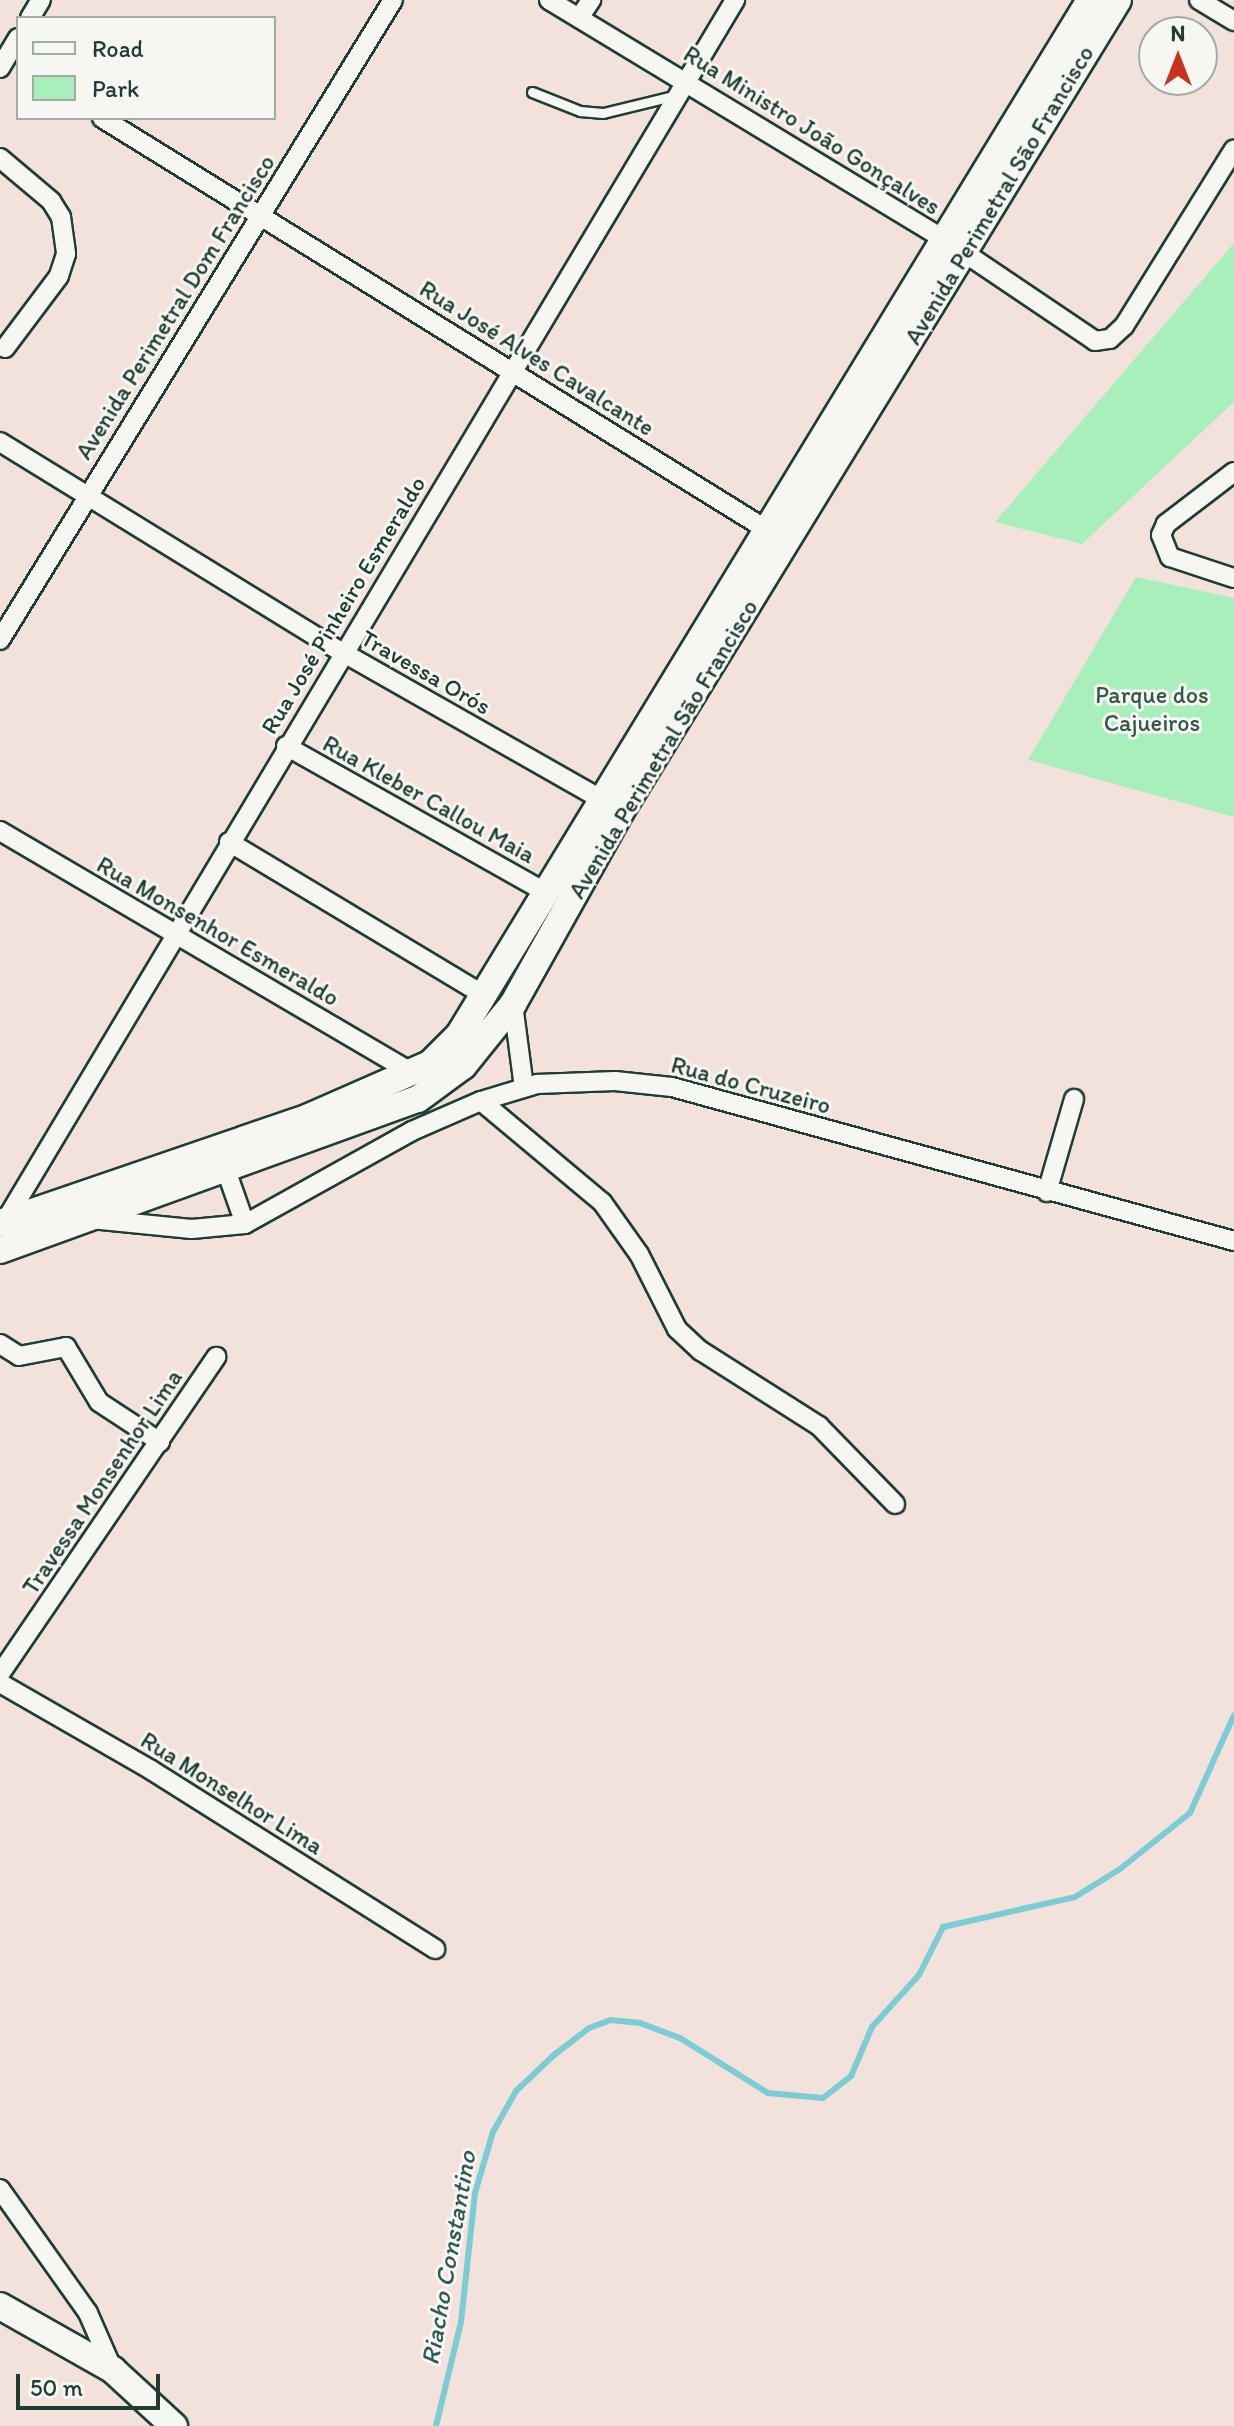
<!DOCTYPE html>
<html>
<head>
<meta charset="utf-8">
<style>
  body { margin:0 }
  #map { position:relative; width:1234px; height:2426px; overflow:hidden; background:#f3e2db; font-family:Itim,sans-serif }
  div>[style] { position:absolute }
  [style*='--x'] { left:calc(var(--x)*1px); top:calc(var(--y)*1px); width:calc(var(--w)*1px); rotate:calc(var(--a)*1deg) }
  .green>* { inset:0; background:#a9efbb }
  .stream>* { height:6px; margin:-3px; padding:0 3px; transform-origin:3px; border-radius:3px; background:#7bccd5 }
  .roads { filter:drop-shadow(2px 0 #1f3d34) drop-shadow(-2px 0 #1f3d34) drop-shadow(0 2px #1f3d34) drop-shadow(0 -2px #1f3d34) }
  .service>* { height:9px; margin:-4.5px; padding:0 4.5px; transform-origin:4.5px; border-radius:4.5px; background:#f6f6f2 }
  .minor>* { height:18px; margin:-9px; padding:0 9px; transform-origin:9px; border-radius:9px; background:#f6f6f2 }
  .secondary>* { height:26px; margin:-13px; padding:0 13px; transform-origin:13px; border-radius:13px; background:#f6f6f2 }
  span { translate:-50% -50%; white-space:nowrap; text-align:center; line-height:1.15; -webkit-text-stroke:6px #f6f6f2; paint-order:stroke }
  .street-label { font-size:24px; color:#1f3d34 }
  .park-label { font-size:24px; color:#345848 }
  .water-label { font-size:26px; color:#315a54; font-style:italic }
  .legend { position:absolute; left:16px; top:16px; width:260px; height:104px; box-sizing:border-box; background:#f6f6f2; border:2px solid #a0aca6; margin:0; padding:10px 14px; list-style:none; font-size:24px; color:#1f3d34 }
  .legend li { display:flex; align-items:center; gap:16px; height:40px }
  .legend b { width:40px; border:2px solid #a0aca6 }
  .north { position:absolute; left:1138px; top:16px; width:80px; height:80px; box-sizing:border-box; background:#f6f6f2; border:2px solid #a0aca6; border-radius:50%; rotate:0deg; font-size:22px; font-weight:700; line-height:32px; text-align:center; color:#1f3d34 }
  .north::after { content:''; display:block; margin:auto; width:28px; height:36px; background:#c8321e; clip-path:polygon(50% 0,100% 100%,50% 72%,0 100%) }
  .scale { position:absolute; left:16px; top:2374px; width:144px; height:36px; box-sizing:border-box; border:4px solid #1f3d34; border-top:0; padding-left:10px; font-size:24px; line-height:28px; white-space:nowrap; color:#1f3d34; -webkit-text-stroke:6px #f6f6f2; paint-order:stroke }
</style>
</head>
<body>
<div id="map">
  <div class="green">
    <i style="clip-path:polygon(1234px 243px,1234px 402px,1082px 544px,995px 522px)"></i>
    <i style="clip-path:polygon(1136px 577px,1234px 598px,1234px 817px,1028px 760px)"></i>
  </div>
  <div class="stream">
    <i style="--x:436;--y:2426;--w:107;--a:-76.5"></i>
    <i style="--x:461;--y:2322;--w:130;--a:-83.8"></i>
    <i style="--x:475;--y:2193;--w:64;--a:-73.6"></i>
    <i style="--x:493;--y:2132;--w:47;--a:-60.7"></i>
    <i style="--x:516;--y:2091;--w:52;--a:-43.5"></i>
    <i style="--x:554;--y:2055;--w:44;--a:-37.6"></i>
    <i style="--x:589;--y:2028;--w:23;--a:-20"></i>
    <i style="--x:611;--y:2020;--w:29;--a:6"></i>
    <i style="--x:640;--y:2023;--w:43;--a:20.6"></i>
    <i style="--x:680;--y:2038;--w:104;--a:32"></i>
    <i style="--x:768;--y:2093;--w:55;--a:5.2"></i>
    <i style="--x:823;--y:2098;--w:36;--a:-38"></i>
    <i style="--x:851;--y:2076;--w:53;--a:-66.8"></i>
    <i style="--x:872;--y:2027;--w:70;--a:-47.9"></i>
    <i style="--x:919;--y:1975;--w:54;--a:-63.4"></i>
    <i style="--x:943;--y:1927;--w:135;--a:-12.8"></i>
    <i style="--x:1075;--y:1897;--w:53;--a:-31.9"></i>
    <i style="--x:1120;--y:1869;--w:90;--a:-38.7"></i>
    <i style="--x:1190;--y:1813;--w:107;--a:-65.8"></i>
  </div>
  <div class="roads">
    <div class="service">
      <i style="--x:532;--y:92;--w:52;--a:21.6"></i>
      <i style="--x:580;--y:111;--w:23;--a:5"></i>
      <i style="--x:603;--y:113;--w:76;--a:-13.7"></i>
    </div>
    <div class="minor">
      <i style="--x:549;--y:0;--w:462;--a:31.2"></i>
      <i style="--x:944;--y:239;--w:182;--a:34"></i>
      <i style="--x:1095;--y:341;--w:15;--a:-8"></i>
      <i style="--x:1110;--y:339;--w:19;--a:-43"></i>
      <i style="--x:1124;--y:326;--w:208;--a:-58.1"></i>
      <i style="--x:1199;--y:0;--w:41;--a:31"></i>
      <i style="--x:30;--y:18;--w:21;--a:-59"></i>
      <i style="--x:579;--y:18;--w:22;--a:-56"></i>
      <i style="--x:0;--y:68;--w:35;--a:-59"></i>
      <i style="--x:102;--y:118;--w:794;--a:31.77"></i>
      <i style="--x:0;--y:158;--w:67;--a:40.1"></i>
      <i style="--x:51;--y:201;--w:19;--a:58"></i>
      <i style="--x:61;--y:217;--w:37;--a:82"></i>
      <i style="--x:66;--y:254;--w:23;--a:108"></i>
      <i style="--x:59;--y:276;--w:90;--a:126.9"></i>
      <i style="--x:0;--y:442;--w:401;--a:31.6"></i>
      <i style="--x:342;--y:652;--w:309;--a:29.6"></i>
      <i style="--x:1234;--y:472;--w:86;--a:142.6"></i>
      <i style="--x:1166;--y:524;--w:12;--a:114"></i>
      <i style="--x:1161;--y:535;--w:24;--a:68"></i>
      <i style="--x:1170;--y:557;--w:67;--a:18.2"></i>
      <i style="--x:0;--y:640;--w:751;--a:-58.45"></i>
      <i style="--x:286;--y:746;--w:302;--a:29.4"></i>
      <i style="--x:0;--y:831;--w:478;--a:30.4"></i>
      <i style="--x:229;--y:842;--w:299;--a:31"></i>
      <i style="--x:513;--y:1004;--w:84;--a:82.5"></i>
      <i style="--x:481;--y:1101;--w:158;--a:39.9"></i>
      <i style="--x:602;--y:1202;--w:64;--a:54.6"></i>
      <i style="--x:639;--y:1254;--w:84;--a:63.1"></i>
      <i style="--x:677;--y:1329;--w:33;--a:43"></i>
      <i style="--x:701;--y:1351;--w:140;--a:32.4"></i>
      <i style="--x:819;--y:1426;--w:109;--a:45.7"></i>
      <i style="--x:226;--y:1170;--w:57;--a:70.6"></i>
      <i style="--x:1047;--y:1192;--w:97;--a:-73.8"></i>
      <i style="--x:91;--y:1219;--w:101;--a:5.7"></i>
      <i style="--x:192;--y:1229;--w:53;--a:-5.4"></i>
      <i style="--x:245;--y:1224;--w:191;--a:-29.1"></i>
      <i style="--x:412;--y:1131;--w:75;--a:-23.5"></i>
      <i style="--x:481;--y:1101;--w:59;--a:-16.9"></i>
      <i style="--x:537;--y:1084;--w:78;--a:-2.2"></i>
      <i style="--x:615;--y:1081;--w:57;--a:6"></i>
      <i style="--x:672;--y:1087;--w:583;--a:15.32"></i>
      <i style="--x:4;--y:1223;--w:1425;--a:-59.13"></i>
      <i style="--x:0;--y:1344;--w:22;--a:32"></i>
      <i style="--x:19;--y:1356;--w:48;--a:-10.8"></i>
      <i style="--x:66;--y:1347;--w:64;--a:59"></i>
      <i style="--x:99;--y:1402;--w:73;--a:33.3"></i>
      <i style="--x:0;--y:1674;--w:384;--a:-55.7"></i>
      <i style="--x:0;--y:1683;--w:174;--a:29.9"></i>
      <i style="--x:151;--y:1770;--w:336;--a:32.2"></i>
      <i style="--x:0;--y:2189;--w:152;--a:54.6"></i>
      <i style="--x:88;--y:2313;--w:62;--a:66.3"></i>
    </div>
    <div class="secondary">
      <i style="--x:0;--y:1223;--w:327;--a:-18.9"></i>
      <i style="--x:309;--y:1117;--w:132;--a:-23.7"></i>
      <i style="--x:430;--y:1064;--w:41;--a:-45"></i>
      <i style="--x:459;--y:1035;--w:1212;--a:-58.63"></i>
      <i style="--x:0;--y:1250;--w:444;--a:-19.9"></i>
      <i style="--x:418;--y:1099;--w:56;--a:-36.3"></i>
      <i style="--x:463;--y:1066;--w:80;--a:-51.1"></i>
      <i style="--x:513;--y:1004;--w:221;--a:-60.8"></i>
      <i style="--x:621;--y:811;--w:951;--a:-58.5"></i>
      <i style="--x:0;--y:2306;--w:130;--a:29.5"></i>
      <i style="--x:113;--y:2370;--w:83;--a:42.6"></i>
    </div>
  </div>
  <div class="street-label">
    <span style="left:812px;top:130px;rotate:32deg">Rua Ministro João Gonçalves</span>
    <span style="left:999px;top:195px;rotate:-59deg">Avenida Perimetral São Francisco</span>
    <span style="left:175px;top:307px;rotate:-58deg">Avenida Perimetral Dom Francisco</span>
    <span style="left:537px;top:358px;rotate:32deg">Rua José Alves Cavalcante</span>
    <span style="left:343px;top:605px;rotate:-59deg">Rua José Pinheiro Esmeraldo</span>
    <span style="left:426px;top:672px;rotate:30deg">Travessa Orós</span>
    <span style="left:663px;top:749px;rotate:-59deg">Avenida Perimetral São Francisco</span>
    <span style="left:429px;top:799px;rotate:29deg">Rua Kleber Callou Maia</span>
    <span style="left:218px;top:931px;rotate:30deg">Rua Monsenhor Esmeraldo</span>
    <span style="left:751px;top:1085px;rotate:15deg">Rua do Cruzeiro</span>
    <span style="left:102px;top:1482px;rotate:-56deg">Travessa Monsenhor Lima</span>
    <span style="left:232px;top:1793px;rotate:32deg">Rua Monselhor Lima</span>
  </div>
  <div class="park-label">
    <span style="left:1152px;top:709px">Parque dos<br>Cajueiros</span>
  </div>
  <div class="water-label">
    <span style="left:449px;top:2258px;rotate:-80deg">Riacho Constantino</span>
  </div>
  <ul class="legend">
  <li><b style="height:10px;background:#f6f6f2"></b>Road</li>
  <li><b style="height:22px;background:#a9efbb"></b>Park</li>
  </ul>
  <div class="north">N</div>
  <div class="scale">50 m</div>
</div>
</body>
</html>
